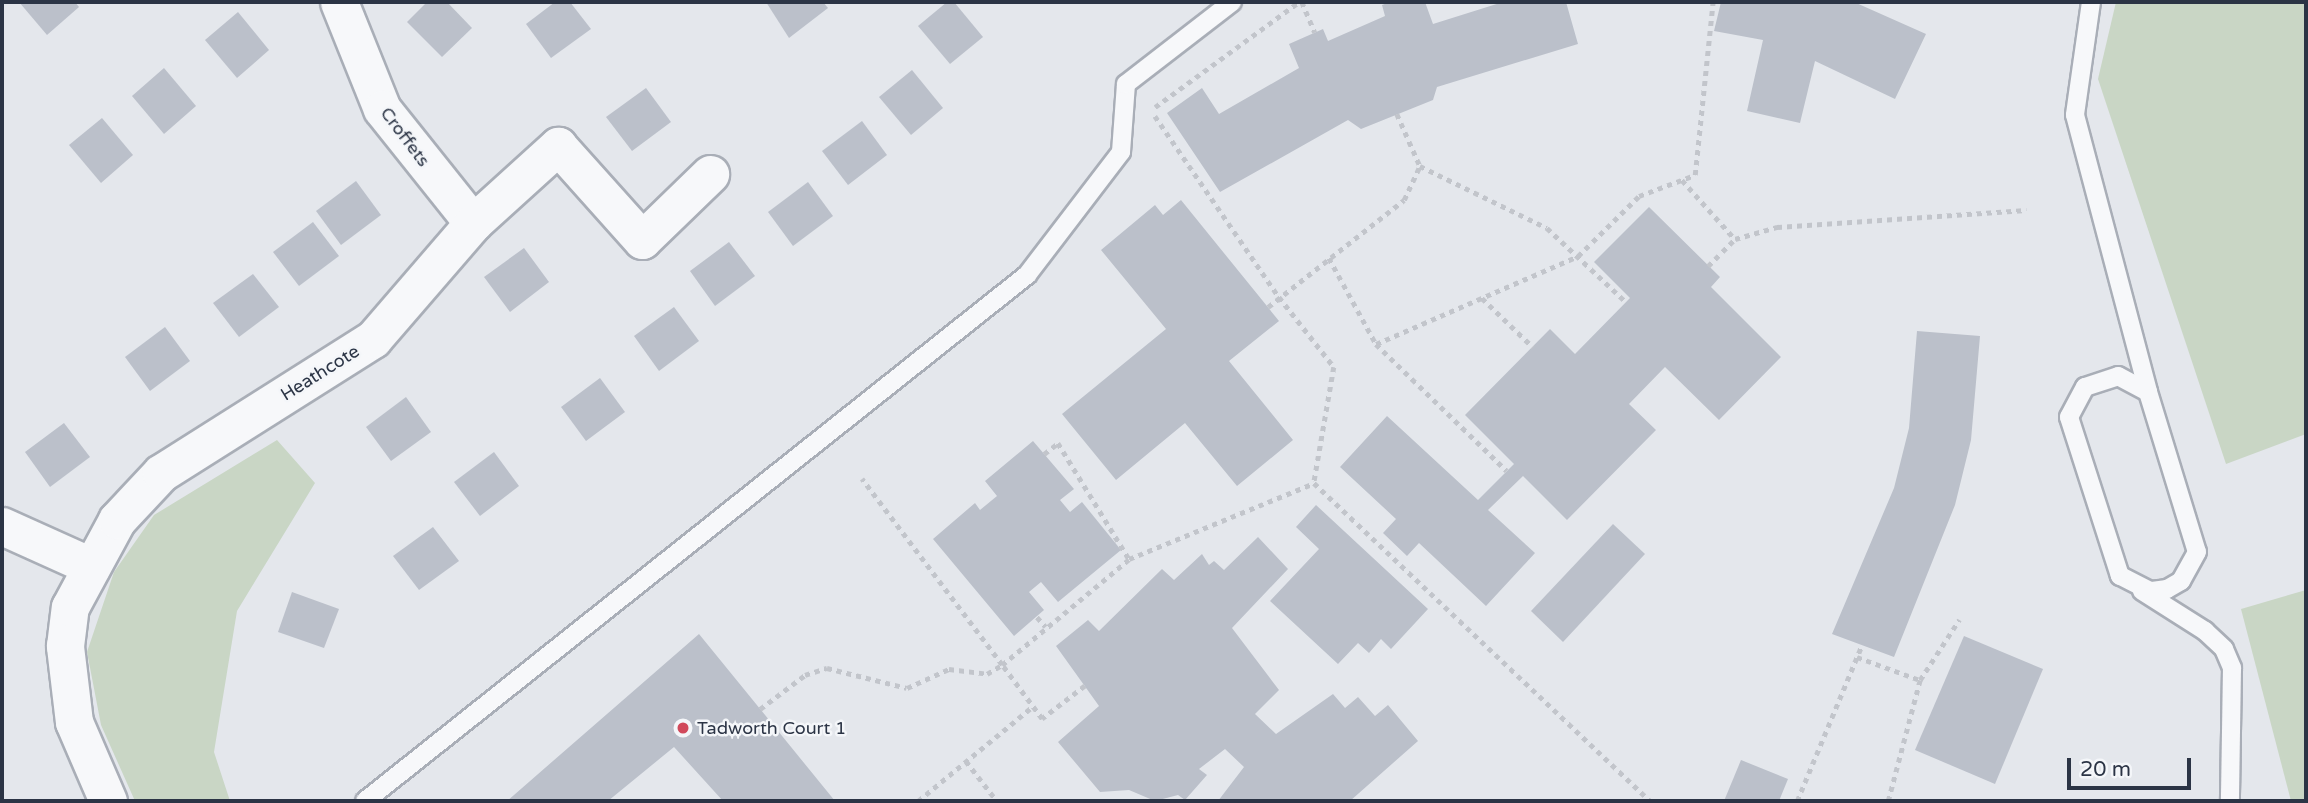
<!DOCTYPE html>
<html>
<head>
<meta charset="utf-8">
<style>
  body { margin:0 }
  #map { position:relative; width:2308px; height:803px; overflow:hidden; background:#e4e7ec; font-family:"Varela Round",sans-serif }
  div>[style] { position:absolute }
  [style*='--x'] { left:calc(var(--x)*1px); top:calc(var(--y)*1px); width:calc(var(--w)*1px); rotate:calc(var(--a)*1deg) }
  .green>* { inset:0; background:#c9d6c5 }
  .building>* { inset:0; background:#bbc0ca }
  .path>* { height:4.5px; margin-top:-2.25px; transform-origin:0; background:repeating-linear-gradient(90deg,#c2c5cb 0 5px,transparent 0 10px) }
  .roads { filter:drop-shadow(2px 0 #a9aeb7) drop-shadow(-2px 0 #a9aeb7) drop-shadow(0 2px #a9aeb7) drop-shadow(0 -2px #a9aeb7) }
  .service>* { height:18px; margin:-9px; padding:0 9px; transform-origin:9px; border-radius:9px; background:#f7f8fa }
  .minor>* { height:37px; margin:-18.5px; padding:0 18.5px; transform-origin:18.5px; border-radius:18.5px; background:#f7f8fa }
  .dots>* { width:19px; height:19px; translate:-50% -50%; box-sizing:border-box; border:4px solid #f4f6f9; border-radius:50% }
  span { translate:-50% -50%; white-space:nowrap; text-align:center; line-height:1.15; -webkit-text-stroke:5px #f4f6f9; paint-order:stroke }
  .street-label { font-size:18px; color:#2b3445 }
  .poi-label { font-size:18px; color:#2b3445 }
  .left { translate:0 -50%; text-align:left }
  .frame { position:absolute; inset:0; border:4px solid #2b3445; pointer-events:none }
  .scale { position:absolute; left:2067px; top:758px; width:124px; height:32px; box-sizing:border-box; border:4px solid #2b3445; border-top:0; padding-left:9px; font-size:21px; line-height:24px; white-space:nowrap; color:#2b3445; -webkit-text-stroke:5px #f4f6f9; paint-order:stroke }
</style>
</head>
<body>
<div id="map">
  <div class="green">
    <i style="clip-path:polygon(2116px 2px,2306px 2px,2306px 434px,2226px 464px,2098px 79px)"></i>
    <i style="clip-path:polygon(277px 440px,315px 483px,237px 611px,214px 752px,230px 801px,135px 801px,101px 725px,87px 652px,114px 572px,154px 515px)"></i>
    <i style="clip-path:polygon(2306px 590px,2306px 801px,2291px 801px,2241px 609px)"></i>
  </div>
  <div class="building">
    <i style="clip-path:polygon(19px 2px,75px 2px,79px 7px,47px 35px)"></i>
    <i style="clip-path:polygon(427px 2px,447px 2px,472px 28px,442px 57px,407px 22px)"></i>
    <i style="clip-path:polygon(555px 2px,570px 2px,591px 29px,551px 58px,526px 24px)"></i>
    <i style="clip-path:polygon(766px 2px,823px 2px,828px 8px,789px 38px)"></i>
    <i style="clip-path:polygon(947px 2px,954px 2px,983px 37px,950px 64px,918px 26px)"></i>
    <i style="clip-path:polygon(1390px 2px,1425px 2px,1433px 24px,1503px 2px,1566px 2px,1578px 44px,1437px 87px,1433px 100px,1361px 129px,1348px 120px,1220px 192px,1167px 113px,1202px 88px,1219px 114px,1299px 68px,1289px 44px,1323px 29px,1328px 41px,1385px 16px,1382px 5px)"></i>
    <i style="clip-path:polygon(1721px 2px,1854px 2px,1926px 34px,1895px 99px,1815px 61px,1800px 123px,1747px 111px,1763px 40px,1714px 31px)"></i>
    <i style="clip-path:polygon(238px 12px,269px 50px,237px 78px,205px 40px)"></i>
    <i style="clip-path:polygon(164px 68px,196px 106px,164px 134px,132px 96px)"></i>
    <i style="clip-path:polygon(912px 70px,943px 108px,911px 135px,879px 97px)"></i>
    <i style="clip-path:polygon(646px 88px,671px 122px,632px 151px,606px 117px)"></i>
    <i style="clip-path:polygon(102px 118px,133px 155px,101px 183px,69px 145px)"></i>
    <i style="clip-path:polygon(862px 121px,887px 155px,848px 185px,822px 151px)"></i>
    <i style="clip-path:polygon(356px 181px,381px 215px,341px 245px,316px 211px)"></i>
    <i style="clip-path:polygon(808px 182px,833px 216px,793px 246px,768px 212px)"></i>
    <i style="clip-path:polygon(1181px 200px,1279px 321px,1229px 361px,1293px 440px,1237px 486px,1185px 423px,1116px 480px,1062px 414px,1166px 329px,1101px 250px,1155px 205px,1163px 215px)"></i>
    <i style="clip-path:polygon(1649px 207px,1720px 277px,1711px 287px,1781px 357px,1719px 420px,1665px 367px,1629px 404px,1656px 430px,1567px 520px,1523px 476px,1488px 510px,1535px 553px,1486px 606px,1419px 543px,1407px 556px,1383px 533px,1396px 519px,1340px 467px,1387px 416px,1478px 500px,1514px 464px,1465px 415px,1550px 329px,1575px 354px,1630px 298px,1594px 262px)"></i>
    <i style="clip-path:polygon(313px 222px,339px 256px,299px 286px,273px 252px)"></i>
    <i style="clip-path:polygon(729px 242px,755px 276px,715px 306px,690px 271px)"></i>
    <i style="clip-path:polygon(524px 248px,549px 282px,510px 312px,484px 277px)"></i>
    <i style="clip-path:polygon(253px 274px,279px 307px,239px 337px,213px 303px)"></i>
    <i style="clip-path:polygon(674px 307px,699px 341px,659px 371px,634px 336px)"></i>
    <i style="clip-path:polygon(165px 327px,190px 361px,150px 391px,125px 357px)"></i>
    <i style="clip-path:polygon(1917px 331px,1980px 336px,1971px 440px,1955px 505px,1894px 657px,1832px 634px,1894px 488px,1909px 428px)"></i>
    <i style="clip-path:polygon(600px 378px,625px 412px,586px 441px,561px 407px)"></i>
    <i style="clip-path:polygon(406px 397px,431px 432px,391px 461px,366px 427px)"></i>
    <i style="clip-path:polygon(64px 423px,90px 457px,50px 487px,25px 452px)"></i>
    <i style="clip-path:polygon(1033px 441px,1074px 489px,1060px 500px,1070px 512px,1082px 502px,1121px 550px,1058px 602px,1041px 582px,1029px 592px,1044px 610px,1014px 636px,933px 539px,975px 503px,980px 510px,997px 496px,985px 481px)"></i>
    <i style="clip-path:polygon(494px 452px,519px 486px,480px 516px,454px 482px)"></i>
    <i style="clip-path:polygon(1316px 505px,1428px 609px,1391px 649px,1381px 639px,1369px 653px,1358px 643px,1338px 664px,1270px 601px,1319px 549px,1296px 527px)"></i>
    <i style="clip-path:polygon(1613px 524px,1645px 554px,1563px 642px,1531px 611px)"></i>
    <i style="clip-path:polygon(433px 527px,459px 561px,419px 590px,393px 556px)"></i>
    <i style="clip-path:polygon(1258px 537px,1288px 569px,1232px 628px,1279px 690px,1255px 714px,1276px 734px,1333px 694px,1345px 708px,1358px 697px,1375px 716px,1388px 705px,1418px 741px,1350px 801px,1218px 801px,1244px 767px,1225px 749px,1199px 769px,1207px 775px,1185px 800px,1178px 795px,1155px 801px,1129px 790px,1100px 792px,1058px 742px,1099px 706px,1056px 646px,1088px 620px,1099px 631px,1162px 569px,1174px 580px,1202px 554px,1209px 565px,1214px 561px,1224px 570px)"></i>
    <i style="clip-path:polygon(292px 592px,339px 609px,324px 648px,278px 632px)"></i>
    <i style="clip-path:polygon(699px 634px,835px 801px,723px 801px,674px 747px,608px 801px,507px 801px)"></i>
    <i style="clip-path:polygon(1964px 636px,2043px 669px,1995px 784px,1915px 750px)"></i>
    <i style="clip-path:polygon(1741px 760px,1788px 779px,1779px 801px,1724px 801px)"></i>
  </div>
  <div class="path">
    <i style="--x:1302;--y:2;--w:33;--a:67"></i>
    <i style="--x:1155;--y:107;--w:178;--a:-36.1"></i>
    <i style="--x:1397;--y:114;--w:57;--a:66.1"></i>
    <i style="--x:1155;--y:116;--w:219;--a:55.6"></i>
    <i style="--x:1279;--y:297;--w:89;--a:51.8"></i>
    <i style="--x:1334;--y:367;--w:118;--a:99.8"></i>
    <i style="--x:1682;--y:180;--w:79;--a:48.1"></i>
    <i style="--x:1329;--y:258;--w:98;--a:61.3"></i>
    <i style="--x:1376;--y:344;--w:182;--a:44.1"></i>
    <i style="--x:1708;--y:266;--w:38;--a:-45"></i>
    <i style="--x:1735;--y:239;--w:44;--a:-15.9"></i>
    <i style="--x:1777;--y:227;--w:250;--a:-3.9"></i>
    <i style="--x:1482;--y:298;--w:71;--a:43.9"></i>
    <i style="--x:1268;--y:307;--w:173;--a:-38.2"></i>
    <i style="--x:1404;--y:200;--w:38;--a:-65"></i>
    <i style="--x:1420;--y:166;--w:141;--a:26"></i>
    <i style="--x:1547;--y:228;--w:108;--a:43.1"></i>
    <i style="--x:1376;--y:344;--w:220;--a:-23.5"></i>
    <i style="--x:1578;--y:256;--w:86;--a:-44.5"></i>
    <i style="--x:1639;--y:196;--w:60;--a:-20.6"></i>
    <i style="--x:1695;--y:175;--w:174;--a:-84.1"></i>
    <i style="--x:1044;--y:454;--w:18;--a:-38"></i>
    <i style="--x:1058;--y:443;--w:136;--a:58.5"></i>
    <i style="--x:1314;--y:483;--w:463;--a:43.4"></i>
    <i style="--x:1037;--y:617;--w:13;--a:48"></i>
    <i style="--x:1857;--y:657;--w:67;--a:20.1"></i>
    <i style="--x:1085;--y:686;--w:54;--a:142.5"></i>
    <i style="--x:1042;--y:719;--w:67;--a:-126.5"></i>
    <i style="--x:1002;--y:665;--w:165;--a:-39.8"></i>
    <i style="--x:1129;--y:559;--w:200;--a:-22.3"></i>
    <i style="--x:760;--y:709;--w:56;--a:-37.1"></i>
    <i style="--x:805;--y:675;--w:23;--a:-18"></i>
    <i style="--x:827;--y:668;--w:82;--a:14"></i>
    <i style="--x:907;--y:688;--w:46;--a:-24.3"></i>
    <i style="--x:949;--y:669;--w:38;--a:7"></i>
    <i style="--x:987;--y:674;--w:17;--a:-31"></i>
    <i style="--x:1002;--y:665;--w:233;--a:-127"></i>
    <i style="--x:966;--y:761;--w:51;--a:52.2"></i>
    <i style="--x:918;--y:801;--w:148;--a:-39.5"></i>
    <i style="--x:1797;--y:801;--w:169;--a:-67.4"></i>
    <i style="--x:1888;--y:801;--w:125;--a:-75.2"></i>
    <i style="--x:1920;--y:680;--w:72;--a:-57"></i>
  </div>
  <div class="roads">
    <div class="service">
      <i style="--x:2091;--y:2;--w:114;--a:98.1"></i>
      <i style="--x:2075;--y:115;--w:286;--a:75.2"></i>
      <i style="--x:2118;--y:376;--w:34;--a:28"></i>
      <i style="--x:2148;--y:392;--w:167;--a:73"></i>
      <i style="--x:2197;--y:552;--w:33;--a:119"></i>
      <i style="--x:2181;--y:581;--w:16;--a:150"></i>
      <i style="--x:2167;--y:589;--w:17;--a:173"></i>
      <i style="--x:2150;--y:591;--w:34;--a:-153"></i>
      <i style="--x:2120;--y:576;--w:167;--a:-107.8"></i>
      <i style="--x:2069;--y:417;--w:34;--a:-62"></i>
      <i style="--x:2085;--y:387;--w:35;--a:-18"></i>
      <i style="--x:2142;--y:591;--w:75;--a:32.4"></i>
      <i style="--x:2205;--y:631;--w:26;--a:43"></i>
      <i style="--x:2224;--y:649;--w:21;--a:67"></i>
      <i style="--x:2232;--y:668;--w:133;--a:90.9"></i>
      <i style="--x:365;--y:801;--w:846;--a:-38.47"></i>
      <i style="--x:1027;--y:275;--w:155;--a:-52.6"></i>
      <i style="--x:1121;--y:152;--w:68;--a:-85.8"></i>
      <i style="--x:1126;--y:84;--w:134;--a:-37.7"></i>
    </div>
    <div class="minor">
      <i style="--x:339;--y:2;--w:115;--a:68.1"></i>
      <i style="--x:382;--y:109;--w:146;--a:51.4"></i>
      <i style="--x:2;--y:526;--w:98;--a:24.2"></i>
      <i style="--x:108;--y:801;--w:86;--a:-113.3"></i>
      <i style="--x:74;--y:722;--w:77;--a:-96.8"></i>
      <i style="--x:65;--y:646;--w:39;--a:-83"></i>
      <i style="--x:70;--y:607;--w:99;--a:-61.6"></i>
      <i style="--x:117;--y:520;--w:64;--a:-46.9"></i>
      <i style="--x:161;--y:473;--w:251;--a:-32.3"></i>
      <i style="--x:373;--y:339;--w:153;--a:-49.2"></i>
      <i style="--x:473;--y:223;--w:115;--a:-42.2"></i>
      <i style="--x:558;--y:146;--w:126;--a:48.2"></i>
      <i style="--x:642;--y:240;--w:95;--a:-44.1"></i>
    </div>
  </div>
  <div class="dots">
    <i style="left:683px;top:728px;background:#d1495b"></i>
  </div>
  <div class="street-label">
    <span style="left:405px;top:137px;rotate:53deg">Croffets</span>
    <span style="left:320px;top:373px;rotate:-32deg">Heathcote</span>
  </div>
  <div class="poi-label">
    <span class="left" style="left:697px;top:728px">Tadworth Court 1</span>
  </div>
  <div class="frame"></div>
  <div class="scale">20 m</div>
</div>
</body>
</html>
